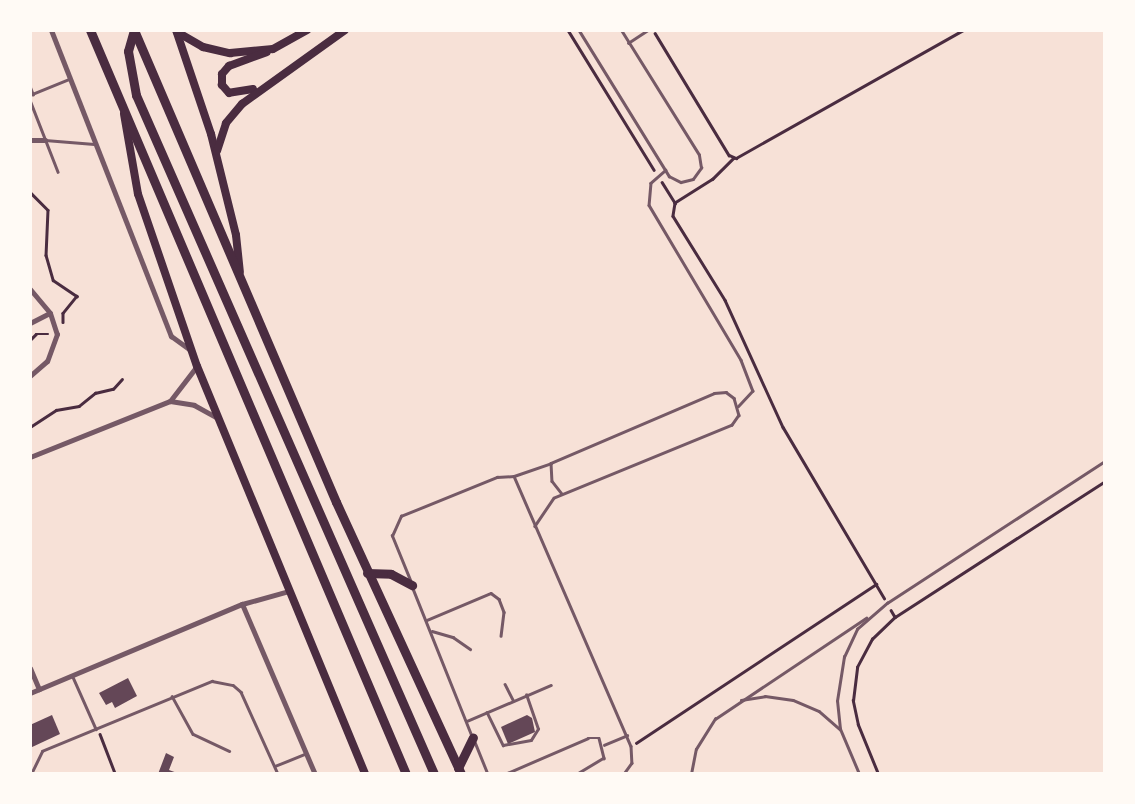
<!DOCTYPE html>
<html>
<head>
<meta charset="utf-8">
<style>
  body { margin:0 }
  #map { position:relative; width:1135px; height:804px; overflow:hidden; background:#f7e1d7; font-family:"Archivo Narrow",sans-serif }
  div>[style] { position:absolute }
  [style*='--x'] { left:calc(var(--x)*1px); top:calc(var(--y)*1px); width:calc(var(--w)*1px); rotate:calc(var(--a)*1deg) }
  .building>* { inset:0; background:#644757 }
  .path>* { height:2.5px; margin:-1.25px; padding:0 1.25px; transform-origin:1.25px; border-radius:1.25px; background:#4a2c40 }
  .service>* { height:2.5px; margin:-1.25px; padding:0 1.25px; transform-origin:1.25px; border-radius:1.25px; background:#755966 }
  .minor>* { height:5px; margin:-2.5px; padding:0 2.5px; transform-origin:2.5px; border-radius:2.5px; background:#755966 }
  .secondary>* { height:8px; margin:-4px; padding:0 4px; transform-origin:4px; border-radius:4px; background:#4a2c40 }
  .trunk>* { height:9px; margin:-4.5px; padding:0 4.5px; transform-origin:4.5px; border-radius:4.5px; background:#4a2c40 }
  span { translate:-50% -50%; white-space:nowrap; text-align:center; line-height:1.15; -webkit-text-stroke:5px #fffaf5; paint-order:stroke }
  .frame { position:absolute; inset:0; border:32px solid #fffaf5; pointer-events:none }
</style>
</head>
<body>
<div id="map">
  <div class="building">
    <i style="clip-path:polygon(128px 678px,137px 696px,115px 708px,112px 702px,106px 705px,99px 693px)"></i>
    <i style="clip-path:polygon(52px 715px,60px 734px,30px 748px,30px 725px)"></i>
    <i style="clip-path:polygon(527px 715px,532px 718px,535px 732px,508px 744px,501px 727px)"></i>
    <i style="clip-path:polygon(166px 753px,174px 757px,169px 770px,180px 774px,158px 774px)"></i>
  </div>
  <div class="path">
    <i style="--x:568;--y:30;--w:164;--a:58.4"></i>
    <i style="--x:655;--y:33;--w:143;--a:58.8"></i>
    <i style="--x:729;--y:155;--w:8;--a:23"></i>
    <i style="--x:736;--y:158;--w:261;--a:-29.4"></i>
    <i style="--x:734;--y:158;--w:30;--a:135"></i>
    <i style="--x:713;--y:179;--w:45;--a:147.7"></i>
    <i style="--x:675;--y:203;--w:13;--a:99"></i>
    <i style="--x:673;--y:216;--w:99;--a:58.2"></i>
    <i style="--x:725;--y:300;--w:140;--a:65.5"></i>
    <i style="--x:783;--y:427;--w:199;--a:59.4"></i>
    <i style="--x:662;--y:182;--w:25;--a:58"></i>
    <i style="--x:30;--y:192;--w:25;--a:45"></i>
    <i style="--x:48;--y:210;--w:45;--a:92.5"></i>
    <i style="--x:46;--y:255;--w:26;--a:74"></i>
    <i style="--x:53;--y:280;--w:29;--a:34"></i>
    <i style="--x:77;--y:296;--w:22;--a:129"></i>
    <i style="--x:63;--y:313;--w:9;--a:90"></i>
    <i style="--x:30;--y:213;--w:21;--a:90"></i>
    <i style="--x:30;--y:340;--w:8;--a:-45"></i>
    <i style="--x:36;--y:334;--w:12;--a:0"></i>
    <i style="--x:30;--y:427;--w:31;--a:-33"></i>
    <i style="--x:56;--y:410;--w:23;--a:-10"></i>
    <i style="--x:79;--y:406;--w:21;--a:-39"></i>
    <i style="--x:95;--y:393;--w:18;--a:-13"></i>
    <i style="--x:113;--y:389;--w:13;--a:-48"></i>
    <i style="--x:891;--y:610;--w:8;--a:60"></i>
    <i style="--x:100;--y:734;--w:42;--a:69"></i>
    <i style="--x:636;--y:743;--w:288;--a:-33.5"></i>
    <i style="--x:878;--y:774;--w:53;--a:-112.2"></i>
    <i style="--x:858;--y:725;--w:25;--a:-102"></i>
    <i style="--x:853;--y:701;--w:34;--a:-83"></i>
    <i style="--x:857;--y:667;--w:32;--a:-62"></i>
    <i style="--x:872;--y:639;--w:32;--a:-44"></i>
    <i style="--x:895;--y:617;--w:250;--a:-32.9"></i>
  </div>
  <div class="service">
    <i style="--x:579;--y:30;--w:172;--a:58.3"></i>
    <i style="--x:669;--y:176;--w:13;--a:27"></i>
    <i style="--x:681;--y:182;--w:12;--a:-14"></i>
    <i style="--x:693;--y:179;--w:14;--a:-54"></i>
    <i style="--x:701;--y:168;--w:13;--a:-99"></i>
    <i style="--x:699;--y:155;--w:147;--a:-122"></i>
    <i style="--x:628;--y:43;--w:24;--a:-33"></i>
    <i style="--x:30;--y:86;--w:9;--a:69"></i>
    <i style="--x:30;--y:95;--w:42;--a:-22.3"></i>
    <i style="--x:30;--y:100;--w:77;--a:68.7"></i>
    <i style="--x:45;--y:140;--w:49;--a:4.7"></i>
    <i style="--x:666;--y:170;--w:20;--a:139"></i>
    <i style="--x:651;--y:183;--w:22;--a:95"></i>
    <i style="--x:649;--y:205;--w:180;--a:59.3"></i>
    <i style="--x:741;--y:360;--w:33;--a:69"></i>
    <i style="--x:753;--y:391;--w:21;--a:133"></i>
    <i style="--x:551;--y:463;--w:18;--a:87"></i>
    <i style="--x:552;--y:481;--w:16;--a:52"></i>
    <i style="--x:514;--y:476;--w:294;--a:66.6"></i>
    <i style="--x:631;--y:746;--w:17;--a:87"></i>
    <i style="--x:632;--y:763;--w:14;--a:126"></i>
    <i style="--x:410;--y:580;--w:48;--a:-112.2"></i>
    <i style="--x:392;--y:536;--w:22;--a:-66"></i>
    <i style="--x:401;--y:516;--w:104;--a:-22.1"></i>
    <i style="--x:497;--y:477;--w:17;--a:-3"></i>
    <i style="--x:514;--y:476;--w:39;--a:-19"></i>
    <i style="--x:551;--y:463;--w:177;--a:-23.2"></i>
    <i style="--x:714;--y:393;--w:12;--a:-5"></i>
    <i style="--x:726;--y:392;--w:10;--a:37"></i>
    <i style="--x:734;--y:398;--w:18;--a:74"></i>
    <i style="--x:739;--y:415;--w:12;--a:125"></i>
    <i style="--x:732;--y:425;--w:192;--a:157.7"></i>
    <i style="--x:554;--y:498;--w:34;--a:124"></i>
    <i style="--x:412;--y:586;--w:162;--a:68.2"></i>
    <i style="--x:427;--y:620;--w:69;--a:-22.9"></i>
    <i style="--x:491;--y:593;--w:10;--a:37"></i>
    <i style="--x:499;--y:599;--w:14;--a:69"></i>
    <i style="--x:504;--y:612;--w:24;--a:97"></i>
    <i style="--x:432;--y:631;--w:22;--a:16"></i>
    <i style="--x:453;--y:637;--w:21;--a:35"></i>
    <i style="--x:73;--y:677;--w:57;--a:66.1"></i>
    <i style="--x:505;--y:684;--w:18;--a:63"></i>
    <i style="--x:172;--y:696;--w:43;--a:61.1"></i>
    <i style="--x:193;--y:734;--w:40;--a:25"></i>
    <i style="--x:741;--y:700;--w:24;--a:-9"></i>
    <i style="--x:765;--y:696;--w:28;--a:8"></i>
    <i style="--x:793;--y:700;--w:28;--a:23"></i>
    <i style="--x:819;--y:711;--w:28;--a:41"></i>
    <i style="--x:487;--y:712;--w:37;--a:64"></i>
    <i style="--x:503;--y:745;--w:28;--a:-10"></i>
    <i style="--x:531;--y:740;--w:13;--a:-58"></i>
    <i style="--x:538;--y:729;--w:36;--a:-109"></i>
    <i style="--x:467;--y:721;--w:91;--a:-23.2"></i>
    <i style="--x:475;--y:742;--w:35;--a:68"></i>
    <i style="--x:604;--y:745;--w:25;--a:-23"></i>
    <i style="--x:275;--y:766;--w:31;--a:-22"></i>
    <i style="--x:31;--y:774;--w:25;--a:-64"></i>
    <i style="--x:42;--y:751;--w:184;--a:-22.4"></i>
    <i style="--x:212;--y:681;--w:21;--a:11"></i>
    <i style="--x:233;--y:685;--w:11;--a:41"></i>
    <i style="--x:241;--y:692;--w:90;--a:65.7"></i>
    <i style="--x:505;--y:774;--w:90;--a:-23.4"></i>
    <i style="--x:588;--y:738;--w:11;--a:0"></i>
    <i style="--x:599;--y:738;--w:21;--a:76"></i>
    <i style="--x:604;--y:758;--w:31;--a:149"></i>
    <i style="--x:691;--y:774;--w:25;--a:-79"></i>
    <i style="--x:696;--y:749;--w:36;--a:-58"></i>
    <i style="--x:715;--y:719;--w:182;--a:-33.8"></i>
    <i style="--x:859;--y:774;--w:49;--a:-112.9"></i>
    <i style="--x:840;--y:729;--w:28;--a:-96"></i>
    <i style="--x:837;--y:701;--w:45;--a:-81"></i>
    <i style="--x:844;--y:657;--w:31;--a:-65"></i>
    <i style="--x:857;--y:629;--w:40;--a:-41"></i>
    <i style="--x:887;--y:603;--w:260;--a:-33.1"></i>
  </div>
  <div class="minor">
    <i style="--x:51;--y:30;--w:329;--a:68.6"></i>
    <i style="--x:171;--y:336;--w:26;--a:36"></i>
    <i style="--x:30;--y:140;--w:15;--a:0"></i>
    <i style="--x:30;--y:289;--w:31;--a:50"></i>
    <i style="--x:50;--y:313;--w:22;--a:72"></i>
    <i style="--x:57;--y:334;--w:29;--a:110"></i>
    <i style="--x:47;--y:361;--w:23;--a:139"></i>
    <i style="--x:30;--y:323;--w:22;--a:-27"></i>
    <i style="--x:170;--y:401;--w:44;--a:-52.4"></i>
    <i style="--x:30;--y:457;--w:151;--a:-21.8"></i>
    <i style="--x:170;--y:401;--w:24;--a:9"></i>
    <i style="--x:194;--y:405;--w:25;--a:29"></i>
    <i style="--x:242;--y:604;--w:185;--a:66.8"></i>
    <i style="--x:30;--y:668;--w:23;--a:67"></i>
    <i style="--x:30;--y:693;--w:230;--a:-22.8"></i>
    <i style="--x:242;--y:604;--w:49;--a:-15.5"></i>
  </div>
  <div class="secondary">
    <i style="--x:176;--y:30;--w:110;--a:71.4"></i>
    <i style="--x:211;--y:134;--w:104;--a:76.1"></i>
    <i style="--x:236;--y:235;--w:37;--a:84"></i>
    <i style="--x:177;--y:32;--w:30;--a:30"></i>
    <i style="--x:203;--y:47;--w:28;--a:13"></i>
    <i style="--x:230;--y:53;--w:43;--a:-5.3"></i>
    <i style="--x:273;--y:49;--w:39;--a:-29"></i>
    <i style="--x:253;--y:89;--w:24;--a:171"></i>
    <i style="--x:229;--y:93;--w:11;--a:-131"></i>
    <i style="--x:222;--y:85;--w:11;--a:-90"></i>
    <i style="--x:222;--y:74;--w:11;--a:-49"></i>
    <i style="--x:229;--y:66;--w:40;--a:-20.2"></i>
    <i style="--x:124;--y:114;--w:81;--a:80.1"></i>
    <i style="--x:138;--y:194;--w:182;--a:71.1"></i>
    <i style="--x:197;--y:366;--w:441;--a:67.6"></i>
    <i style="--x:217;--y:151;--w:29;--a:-72"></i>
    <i style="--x:226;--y:123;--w:25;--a:-50"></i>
    <i style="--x:242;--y:104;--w:127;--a:-35.7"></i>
  </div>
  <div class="trunk">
    <i style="--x:90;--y:30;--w:808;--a:66.99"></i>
    <i style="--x:134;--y:30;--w:513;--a:66.83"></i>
    <i style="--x:336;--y:502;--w:299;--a:65.3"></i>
    <i style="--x:134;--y:30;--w:22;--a:106"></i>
    <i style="--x:128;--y:51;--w:45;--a:79.7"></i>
    <i style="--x:136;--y:95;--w:742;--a:66.3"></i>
    <i style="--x:367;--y:573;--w:24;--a:2"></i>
    <i style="--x:391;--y:574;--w:24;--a:28"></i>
    <i style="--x:458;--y:768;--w:34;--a:-64"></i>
  </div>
  <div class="frame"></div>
</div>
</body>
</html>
